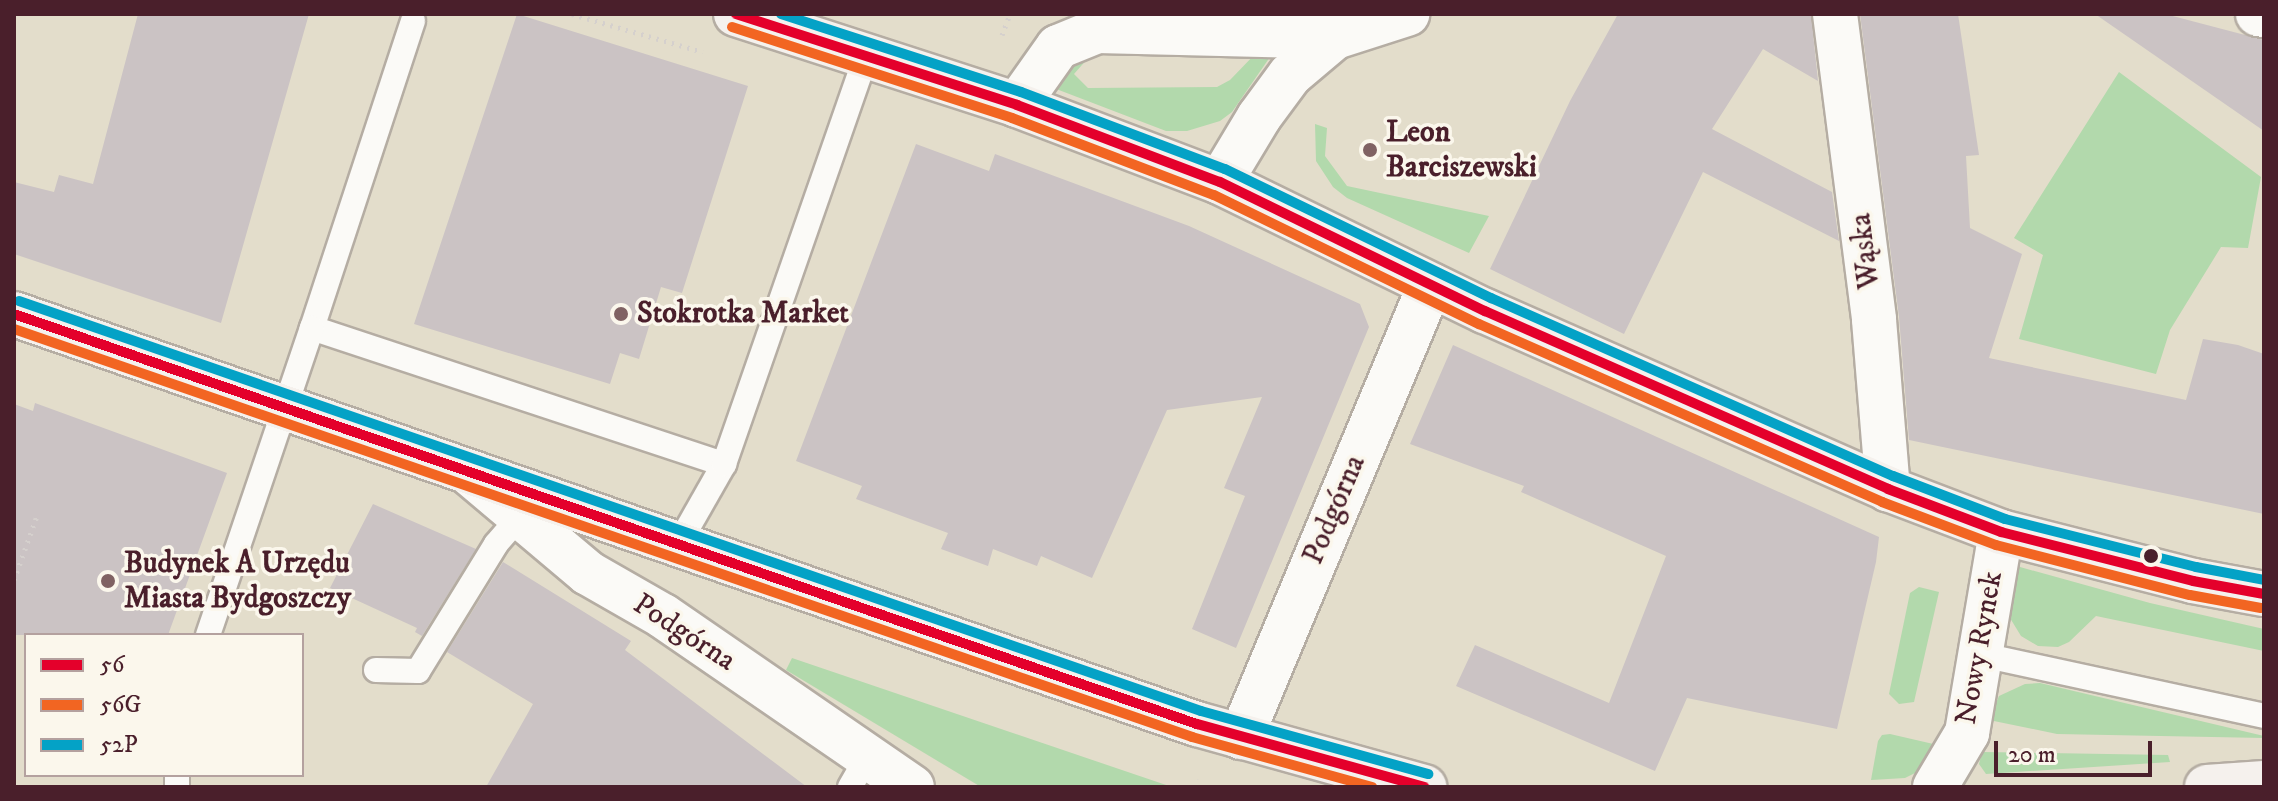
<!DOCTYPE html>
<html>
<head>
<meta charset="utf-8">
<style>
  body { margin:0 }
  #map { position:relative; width:2278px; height:801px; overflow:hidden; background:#e3ddcb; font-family:"IM FELL DW Pica",serif }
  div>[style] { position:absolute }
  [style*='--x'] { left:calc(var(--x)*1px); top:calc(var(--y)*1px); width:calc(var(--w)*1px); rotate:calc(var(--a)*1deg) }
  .green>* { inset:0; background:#b2d9ac }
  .building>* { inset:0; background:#cbc3c4 }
  .path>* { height:5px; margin-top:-2.5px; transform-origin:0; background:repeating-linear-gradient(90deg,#d5d0cd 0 2px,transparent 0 8px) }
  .roads { filter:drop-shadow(2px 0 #b5ada3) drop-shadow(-2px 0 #b5ada3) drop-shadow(0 2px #b5ada3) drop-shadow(0 -2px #b5ada3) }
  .service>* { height:24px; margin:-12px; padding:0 12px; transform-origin:12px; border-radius:12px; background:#fbfaf7 }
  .minor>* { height:44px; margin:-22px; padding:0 22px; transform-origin:22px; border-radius:22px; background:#fbfaf7 }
  .secondary>* { height:44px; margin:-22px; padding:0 22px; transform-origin:22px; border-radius:22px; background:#f5f1ed }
  .bus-1>* { height:10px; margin:-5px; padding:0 5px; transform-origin:5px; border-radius:5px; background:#e4002b }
  .bus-2>* { height:10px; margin:-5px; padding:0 5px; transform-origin:5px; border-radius:5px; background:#f26522 }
  .bus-3>* { height:10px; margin:-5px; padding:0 5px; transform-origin:5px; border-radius:5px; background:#04a2c6 }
  .dots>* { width:22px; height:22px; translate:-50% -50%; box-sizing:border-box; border:4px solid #fbf7ec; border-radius:50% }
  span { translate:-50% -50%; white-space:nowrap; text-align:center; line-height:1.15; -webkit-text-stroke:7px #fbf7ec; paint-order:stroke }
  .poi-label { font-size:30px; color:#4a1f2b; font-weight:700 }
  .left { translate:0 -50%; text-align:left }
  .street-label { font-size:30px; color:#4a1f2b }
  .frame { position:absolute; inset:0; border:16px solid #4a1f2b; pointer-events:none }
  .legend { position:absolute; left:24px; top:633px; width:280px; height:144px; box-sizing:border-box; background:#fbf7ec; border:2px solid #b4a19f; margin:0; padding:10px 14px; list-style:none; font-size:24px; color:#4a1f2b }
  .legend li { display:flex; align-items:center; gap:16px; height:40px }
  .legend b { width:40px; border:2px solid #b4a19f }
  .scale { position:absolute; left:1994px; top:741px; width:158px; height:36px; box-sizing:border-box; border:4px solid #4a1f2b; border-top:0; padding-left:10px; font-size:24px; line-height:28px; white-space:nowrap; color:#4a1f2b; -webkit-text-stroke:6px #fbf7ec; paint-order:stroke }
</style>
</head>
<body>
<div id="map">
  <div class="green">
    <i style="clip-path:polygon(1257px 52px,1270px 57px,1232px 112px,1220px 121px,1187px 131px,1166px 131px,1051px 87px,1070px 56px,1089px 57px,1074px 74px,1088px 88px,1217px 87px,1230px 80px)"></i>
    <i style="clip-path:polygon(2119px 72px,2261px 177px,2248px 248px,2221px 247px,2170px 330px,2156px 374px,2019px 339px,2043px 255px,2014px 238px)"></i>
    <i style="clip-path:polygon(1315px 124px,1327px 128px,1325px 156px,1347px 186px,1489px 216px,1469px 253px,1347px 198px,1333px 187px,1316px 161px)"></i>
    <i style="clip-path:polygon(2020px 567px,2150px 603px,2264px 629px,2264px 651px,2096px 616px,2069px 642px,2058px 647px,2038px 646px,2021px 636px,2010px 618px,2015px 568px)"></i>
    <i style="clip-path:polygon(1919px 587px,1939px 592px,1914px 702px,1899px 704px,1889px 694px,1910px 593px)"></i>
    <i style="clip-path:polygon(792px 658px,1172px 787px,981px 787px,786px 670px)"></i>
    <i style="clip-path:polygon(2040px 683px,2264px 736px,2264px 738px,2057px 734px,1989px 720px,1999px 696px,2025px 684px)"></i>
    <i style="clip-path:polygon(1890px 734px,1942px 746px,1923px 769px,1905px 778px,1871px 780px,1878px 741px,1882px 735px)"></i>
    <i style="clip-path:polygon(1982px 752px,2168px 755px,2170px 762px,1986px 774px,1979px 764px)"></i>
  </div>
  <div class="building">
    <i style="clip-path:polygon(138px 14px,309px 14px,221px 323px,14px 254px,14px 182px,54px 192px,59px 175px,93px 184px)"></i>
    <i style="clip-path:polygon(517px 14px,748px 86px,682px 293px,661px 287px,639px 359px,620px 353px,610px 384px,414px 324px)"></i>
    <i style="clip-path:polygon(1618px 14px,1811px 14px,1818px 81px,1763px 49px,1712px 129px,1832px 192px,1839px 241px,1703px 172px,1624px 334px,1490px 269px,1570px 101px)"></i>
    <i style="clip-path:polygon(1860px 14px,1958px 14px,1979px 155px,1966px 156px,1970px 228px,2022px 254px,1989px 358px,2186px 400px,2203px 339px,2238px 345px,2264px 354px,2264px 514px,1909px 440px,1899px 317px)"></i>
    <i style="clip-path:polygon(2095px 14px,2165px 14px,2264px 40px,2264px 131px)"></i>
    <i style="clip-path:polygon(916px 144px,989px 171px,995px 154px,1189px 226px,1360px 304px,1369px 327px,1236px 648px,1192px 629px,1245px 496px,1224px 488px,1262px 397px,1167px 410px,1092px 578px,1041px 556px,1037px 566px,993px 549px,988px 566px,941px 549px,948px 533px,856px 499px,862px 486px,796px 461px)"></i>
    <i style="clip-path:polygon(1453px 345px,1879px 537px,1876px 562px,1837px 729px,1687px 698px,1655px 771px,1456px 686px,1475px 645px,1609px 703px,1666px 556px,1521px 492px,1524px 486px,1410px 444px)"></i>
    <i style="clip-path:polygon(35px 403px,227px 473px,168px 635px,14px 635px,14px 404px,33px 411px)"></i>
    <i style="clip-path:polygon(373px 504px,476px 549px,422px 636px,415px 632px,417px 628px,330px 588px)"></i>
    <i style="clip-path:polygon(503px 562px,631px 641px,625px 650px,807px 787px,486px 787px,533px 704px,447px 652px)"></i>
  </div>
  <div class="path">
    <i style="--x:572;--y:14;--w:136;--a:16.2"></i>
    <i style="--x:1002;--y:35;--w:22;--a:-69"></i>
    <i style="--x:14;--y:580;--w:71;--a:-70.3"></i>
    <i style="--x:1196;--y:787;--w:8;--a:-76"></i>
  </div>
  <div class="roads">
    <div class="service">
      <i style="--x:413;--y:21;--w:323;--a:108.2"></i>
      <i style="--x:312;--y:328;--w:434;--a:18.3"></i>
      <i style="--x:678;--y:545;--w:93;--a:-60.4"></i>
      <i style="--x:724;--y:464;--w:434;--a:-70.8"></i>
      <i style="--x:208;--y:635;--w:324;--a:-71.3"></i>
      <i style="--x:1978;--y:654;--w:293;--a:12.2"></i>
      <i style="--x:376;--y:670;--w:42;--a:1.4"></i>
      <i style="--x:418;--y:671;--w:149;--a:-58.4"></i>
      <i style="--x:496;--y:544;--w:37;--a:-49"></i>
      <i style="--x:177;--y:787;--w:12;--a:-90"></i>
      <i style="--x:850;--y:787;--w:34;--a:-60"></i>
    </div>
    <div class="minor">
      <i style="--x:1835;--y:14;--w:308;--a:82.7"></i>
      <i style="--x:1874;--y:320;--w:170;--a:85.3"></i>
      <i style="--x:2258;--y:14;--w:6;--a:9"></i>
      <i style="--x:1017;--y:105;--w:71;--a:-54.7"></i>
      <i style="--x:1058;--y:47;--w:42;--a:-22.3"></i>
      <i style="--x:1097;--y:31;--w:238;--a:1.4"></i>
      <i style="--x:1335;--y:37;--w:76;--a:-17.7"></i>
      <i style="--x:1220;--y:182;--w:76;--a:-59"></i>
      <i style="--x:1259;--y:117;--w:52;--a:-53.6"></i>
      <i style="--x:1290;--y:75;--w:59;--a:-40.2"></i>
      <i style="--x:468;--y:472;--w:157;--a:40.1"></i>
      <i style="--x:588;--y:573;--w:86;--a:29.8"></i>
      <i style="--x:663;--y:616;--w:302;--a:34.5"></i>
      <i style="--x:1241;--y:737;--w:490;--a:-67.3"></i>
      <i style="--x:1935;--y:787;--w:63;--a:-59.3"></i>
      <i style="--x:1967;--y:733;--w:204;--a:-80.4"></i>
    </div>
    <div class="secondary">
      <i style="--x:736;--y:14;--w:295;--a:17.9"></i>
      <i style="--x:1017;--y:105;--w:217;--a:20.8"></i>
      <i style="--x:1220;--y:182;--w:295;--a:26"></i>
      <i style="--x:1485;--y:311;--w:441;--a:23.8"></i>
      <i style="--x:1888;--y:489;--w:121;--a:20.8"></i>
      <i style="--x:2001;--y:532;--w:198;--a:14.3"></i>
      <i style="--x:2193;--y:581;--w:72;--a:10.4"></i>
      <i style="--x:14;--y:314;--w:1252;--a:19.12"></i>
      <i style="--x:1197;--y:724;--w:236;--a:15.5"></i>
      <i style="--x:2207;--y:787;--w:57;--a:-4"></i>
    </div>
  </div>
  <div class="bus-1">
    <i style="--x:736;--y:14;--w:295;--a:17.9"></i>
    <i style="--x:1017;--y:105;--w:217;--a:20.8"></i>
    <i style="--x:1220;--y:182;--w:295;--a:26"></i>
    <i style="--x:1485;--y:311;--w:441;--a:23.8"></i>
    <i style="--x:1888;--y:489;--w:121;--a:20.8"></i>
    <i style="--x:2001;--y:532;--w:198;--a:14.3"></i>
    <i style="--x:2193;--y:581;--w:72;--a:10.4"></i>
    <i style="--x:14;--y:314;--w:1252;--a:19.12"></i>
    <i style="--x:1197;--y:724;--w:236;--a:15.5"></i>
  </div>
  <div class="bus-2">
    <i style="--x:732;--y:27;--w:294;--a:18"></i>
    <i style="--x:1012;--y:118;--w:216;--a:20.9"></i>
    <i style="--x:1214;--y:195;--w:295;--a:26"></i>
    <i style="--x:1479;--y:324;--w:441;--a:23.8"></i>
    <i style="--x:1882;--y:502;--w:122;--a:20.7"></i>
    <i style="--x:1996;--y:545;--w:200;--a:14.5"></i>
    <i style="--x:2190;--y:595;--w:72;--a:10.4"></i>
    <i style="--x:14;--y:329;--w:1247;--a:19.1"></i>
    <i style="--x:1192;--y:737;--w:187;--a:15.5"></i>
  </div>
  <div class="bus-3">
    <i style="--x:781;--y:14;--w:252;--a:18"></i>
    <i style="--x:1021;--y:92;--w:218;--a:20.7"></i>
    <i style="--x:1225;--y:169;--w:296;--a:25.9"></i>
    <i style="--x:1491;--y:298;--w:440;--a:23.9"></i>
    <i style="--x:1893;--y:476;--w:120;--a:21"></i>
    <i style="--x:2005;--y:519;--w:197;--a:14.1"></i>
    <i style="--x:2196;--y:567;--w:69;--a:10.8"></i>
    <i style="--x:19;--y:301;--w:1251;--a:19.13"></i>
    <i style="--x:1201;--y:711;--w:236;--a:15.5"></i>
  </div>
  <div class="dots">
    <i style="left:1370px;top:150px;background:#806263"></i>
    <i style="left:621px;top:314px;background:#806263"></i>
    <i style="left:2151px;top:556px;background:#4a1f2b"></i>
    <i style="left:108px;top:581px;background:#806263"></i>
  </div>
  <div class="poi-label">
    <span class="left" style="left:1386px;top:150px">Leon<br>Barciszewski</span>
    <span class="left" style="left:637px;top:314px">Stokrotka Market</span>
    <span class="left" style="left:124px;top:581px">Budynek A Urzędu<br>Miasta Bydgoszczy</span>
  </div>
  <div class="street-label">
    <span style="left:1866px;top:251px;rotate:-97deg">Wąska</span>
    <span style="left:1335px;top:510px;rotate:-67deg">Podgórna</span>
    <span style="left:684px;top:633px;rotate:33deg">Podgórna</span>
    <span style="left:1980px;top:648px;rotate:-80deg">Nowy Rynek</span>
  </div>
  <div class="frame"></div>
  <ul class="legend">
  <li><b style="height:10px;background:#e4002b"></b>56</li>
  <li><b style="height:10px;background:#f26522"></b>56G</li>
  <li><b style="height:10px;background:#04a2c6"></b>52P</li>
  </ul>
  <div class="scale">20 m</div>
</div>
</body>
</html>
